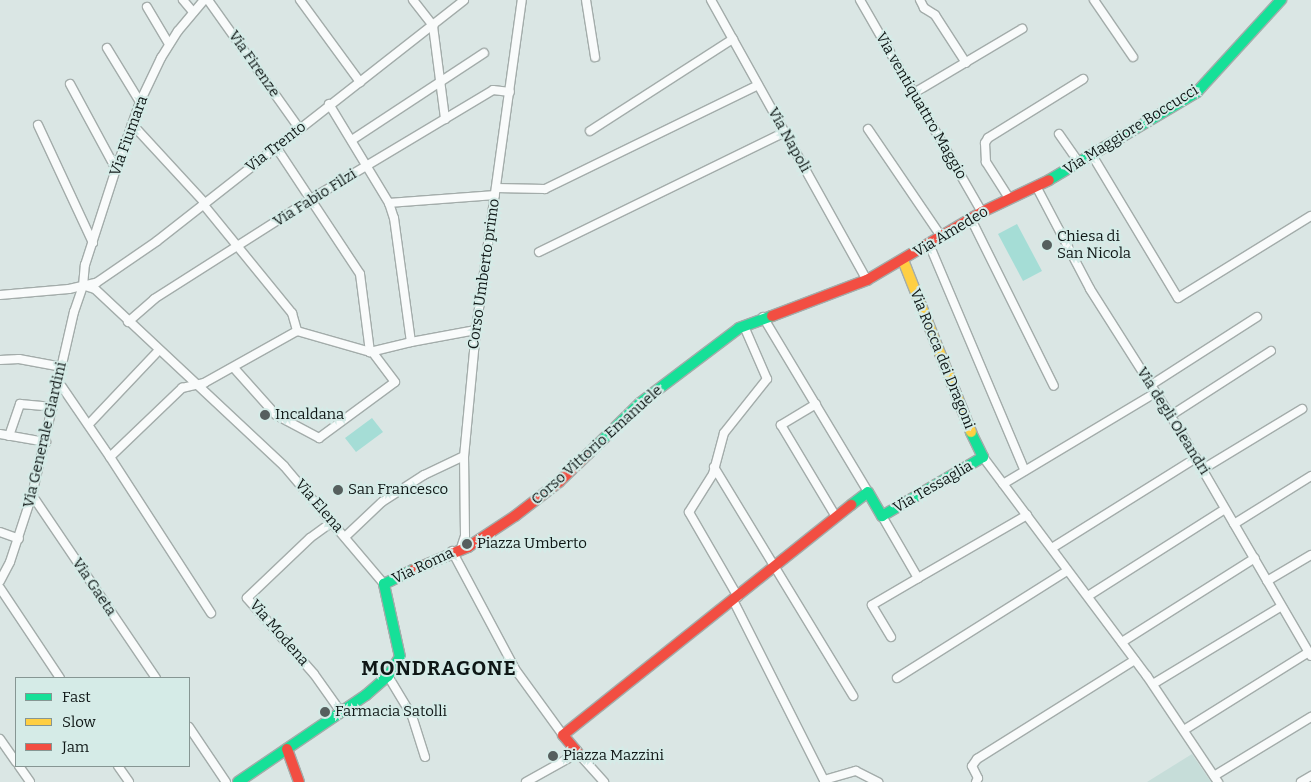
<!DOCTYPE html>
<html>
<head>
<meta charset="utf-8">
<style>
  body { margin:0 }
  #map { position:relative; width:1311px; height:782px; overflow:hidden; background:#dae6e4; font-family:Bitter,serif }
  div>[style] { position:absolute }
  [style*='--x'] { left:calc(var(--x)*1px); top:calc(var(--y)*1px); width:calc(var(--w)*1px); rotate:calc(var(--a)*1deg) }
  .built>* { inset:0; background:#c6ddd9 }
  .green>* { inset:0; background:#a5ddd6 }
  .roads { filter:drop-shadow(1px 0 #a3acaa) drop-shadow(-1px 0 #a3acaa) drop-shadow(0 1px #a3acaa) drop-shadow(0 -1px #a3acaa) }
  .street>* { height:8px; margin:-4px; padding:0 4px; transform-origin:4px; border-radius:4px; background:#f9fbfb }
  .fast>* { height:10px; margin:-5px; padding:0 5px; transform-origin:5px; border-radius:5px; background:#16e098 }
  .slow>* { height:10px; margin:-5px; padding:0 5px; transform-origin:5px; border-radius:5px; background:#ffcf43 }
  .jam>* { height:10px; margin:-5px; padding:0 5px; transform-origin:5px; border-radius:5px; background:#f24e42 }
  .dots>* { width:14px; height:14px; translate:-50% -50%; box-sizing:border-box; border:2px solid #d5ebe7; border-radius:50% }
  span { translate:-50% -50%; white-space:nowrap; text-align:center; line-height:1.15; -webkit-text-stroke:4px #d5ebe7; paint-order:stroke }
  .street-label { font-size:15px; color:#0f1716 }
  .poi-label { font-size:15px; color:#0f1716 }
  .left { translate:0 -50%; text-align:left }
  .district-label { font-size:20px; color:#0f1716; font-weight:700; letter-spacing:1px }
  .legend { position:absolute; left:15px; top:677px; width:175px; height:90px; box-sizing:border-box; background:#d5ebe7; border:1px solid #869693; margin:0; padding:6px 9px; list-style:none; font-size:15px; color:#0f1716 }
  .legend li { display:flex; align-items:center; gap:10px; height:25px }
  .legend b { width:25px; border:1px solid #869693 }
</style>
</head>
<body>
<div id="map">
  <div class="built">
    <i style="clip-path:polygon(1192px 754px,1211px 782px,1147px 782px)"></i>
  </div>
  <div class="green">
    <i style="clip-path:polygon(1017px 224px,1042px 271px,1023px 281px,998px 234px)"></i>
    <i style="clip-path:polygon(372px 418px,383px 432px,356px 452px,345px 438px)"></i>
  </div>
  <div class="roads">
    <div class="street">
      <i style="--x:183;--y:0;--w:16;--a:50"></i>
      <i style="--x:208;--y:0;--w:157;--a:54.6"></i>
      <i style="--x:300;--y:0;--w:102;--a:53.8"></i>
      <i style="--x:413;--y:0;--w:33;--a:52"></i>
      <i style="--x:433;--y:26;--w:94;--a:82.6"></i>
      <i style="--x:586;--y:0;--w:58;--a:81"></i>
      <i style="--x:711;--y:0;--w:321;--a:60.9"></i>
      <i style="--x:860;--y:0;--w:245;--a:60.1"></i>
      <i style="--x:920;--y:0;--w:9;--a:63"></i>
      <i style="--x:924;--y:8;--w:13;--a:32"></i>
      <i style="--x:935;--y:15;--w:57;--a:57.1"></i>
      <i style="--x:1094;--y:0;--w:69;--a:55.6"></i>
      <i style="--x:147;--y:7;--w:43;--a:59.3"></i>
      <i style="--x:107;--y:48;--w:63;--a:58.6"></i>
      <i style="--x:70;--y:84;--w:97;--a:61.6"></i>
      <i style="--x:914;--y:93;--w:126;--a:-30.7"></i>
      <i style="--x:329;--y:104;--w:116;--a:58.8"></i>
      <i style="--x:389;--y:203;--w:16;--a:72"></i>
      <i style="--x:394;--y:218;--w:125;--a:82.2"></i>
      <i style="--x:411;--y:342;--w:66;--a:-10.5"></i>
      <i style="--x:132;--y:124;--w:108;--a:47.3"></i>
      <i style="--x:38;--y:125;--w:130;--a:65"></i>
      <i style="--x:868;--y:129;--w:130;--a:55.7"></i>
      <i style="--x:590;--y:131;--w:170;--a:-32.8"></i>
      <i style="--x:1059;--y:134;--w:35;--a:55"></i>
      <i style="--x:352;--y:140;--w:158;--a:-33.4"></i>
      <i style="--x:276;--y:147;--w:152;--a:56.5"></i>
      <i style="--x:360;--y:274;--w:79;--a:82.7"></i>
      <i style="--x:1092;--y:155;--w:167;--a:59"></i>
      <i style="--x:1178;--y:298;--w:156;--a:-31.7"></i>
      <i style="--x:1036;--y:186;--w:116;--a:62.3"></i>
      <i style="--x:1090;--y:289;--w:168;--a:57.6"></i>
      <i style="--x:1180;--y:431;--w:260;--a:59.8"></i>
      <i style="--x:496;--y:188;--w:49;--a:1.2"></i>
      <i style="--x:545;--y:189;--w:237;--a:-26"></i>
      <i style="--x:1009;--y:198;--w:43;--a:-122.6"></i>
      <i style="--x:986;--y:162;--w:19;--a:-93"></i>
      <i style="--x:985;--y:143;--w:6;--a:-59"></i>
      <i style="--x:988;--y:138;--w:112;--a:-31.8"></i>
      <i style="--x:389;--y:203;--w:106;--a:-4.3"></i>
      <i style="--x:203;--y:204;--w:141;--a:50.8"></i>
      <i style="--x:292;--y:313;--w:19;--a:74"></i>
      <i style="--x:971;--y:219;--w:186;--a:63.6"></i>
      <i style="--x:929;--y:244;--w:246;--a:67.1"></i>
      <i style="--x:539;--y:252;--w:274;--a:-26"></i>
      <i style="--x:85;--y:286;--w:10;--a:17"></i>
      <i style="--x:95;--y:289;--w:259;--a:43.1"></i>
      <i style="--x:284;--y:466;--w:155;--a:49.7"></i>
      <i style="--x:0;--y:295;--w:69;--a:-5"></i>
      <i style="--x:69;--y:289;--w:28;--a:-13"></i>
      <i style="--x:96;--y:283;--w:74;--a:-34.5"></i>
      <i style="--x:157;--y:241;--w:390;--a:-38.1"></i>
      <i style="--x:763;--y:317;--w:204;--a:59"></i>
      <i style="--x:128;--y:322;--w:35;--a:-41"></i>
      <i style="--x:154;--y:299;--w:186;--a:-32.5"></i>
      <i style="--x:311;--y:199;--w:212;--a:-30.9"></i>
      <i style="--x:493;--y:90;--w:17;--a:7"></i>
      <i style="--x:0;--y:360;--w:19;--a:-3"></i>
      <i style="--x:19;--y:359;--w:44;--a:10.5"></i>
      <i style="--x:234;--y:368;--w:63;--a:48.2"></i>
      <i style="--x:276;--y:415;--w:49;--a:28.1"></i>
      <i style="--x:319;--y:438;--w:94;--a:-36.4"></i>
      <i style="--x:395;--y:382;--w:38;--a:-127"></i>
      <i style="--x:58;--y:381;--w:92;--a:55.6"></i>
      <i style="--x:110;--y:457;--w:100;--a:-43.8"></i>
      <i style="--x:182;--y:388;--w:23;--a:-13"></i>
      <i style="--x:204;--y:383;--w:107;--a:-29.2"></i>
      <i style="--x:297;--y:331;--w:76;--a:16"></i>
      <i style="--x:370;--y:352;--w:42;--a:-13.7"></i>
      <i style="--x:1151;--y:385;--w:126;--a:-32.7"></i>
      <i style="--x:816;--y:404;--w:41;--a:149"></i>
      <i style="--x:781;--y:425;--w:107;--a:59.1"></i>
      <i style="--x:1170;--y:416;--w:120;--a:-32.8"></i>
      <i style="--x:89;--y:424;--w:102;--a:-46.6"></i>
      <i style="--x:0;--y:434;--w:47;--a:9.9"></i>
      <i style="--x:9;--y:436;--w:34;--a:-71"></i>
      <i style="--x:20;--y:404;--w:33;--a:5"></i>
      <i style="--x:110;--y:457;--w:186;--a:57.1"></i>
      <i style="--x:983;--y:457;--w:274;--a:53.2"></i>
      <i style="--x:1147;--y:676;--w:128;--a:56.2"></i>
      <i style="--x:714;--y:467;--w:268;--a:58.7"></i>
      <i style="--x:1203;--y:469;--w:116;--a:-31.2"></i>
      <i style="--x:1003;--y:484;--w:177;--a:-30.9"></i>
      <i style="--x:32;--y:495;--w:221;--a:55.9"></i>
      <i style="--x:882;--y:516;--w:72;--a:59.9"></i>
      <i style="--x:918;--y:578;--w:126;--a:-30"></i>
      <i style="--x:332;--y:522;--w:27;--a:144"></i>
      <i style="--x:310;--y:538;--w:87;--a:136.4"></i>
      <i style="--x:247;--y:598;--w:101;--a:48.6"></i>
      <i style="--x:314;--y:674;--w:47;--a:54.6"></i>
      <i style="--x:1234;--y:524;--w:91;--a:-31.9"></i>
      <i style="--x:0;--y:532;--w:20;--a:20"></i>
      <i style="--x:345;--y:537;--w:51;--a:-43.4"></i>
      <i style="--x:382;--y:502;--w:50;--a:-32.7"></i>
      <i style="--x:424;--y:475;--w:44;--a:-25.4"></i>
      <i style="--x:461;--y:548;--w:13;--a:-72"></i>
      <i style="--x:465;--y:536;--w:79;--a:-90.7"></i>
      <i style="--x:464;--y:457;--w:128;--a:-84.6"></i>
      <i style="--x:476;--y:330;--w:333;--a:-82.1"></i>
      <i style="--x:1052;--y:548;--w:170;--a:-32"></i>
      <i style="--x:452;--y:551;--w:134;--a:61.9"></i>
      <i style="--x:515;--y:669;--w:82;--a:54"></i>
      <i style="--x:0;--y:581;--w:21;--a:-62"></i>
      <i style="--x:10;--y:562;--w:71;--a:-71.8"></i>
      <i style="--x:32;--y:495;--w:188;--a:-77.1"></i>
      <i style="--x:74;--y:312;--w:28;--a:-71"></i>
      <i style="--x:83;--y:286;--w:21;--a:-85"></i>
      <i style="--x:85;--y:265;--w:101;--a:-72.1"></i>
      <i style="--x:116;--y:169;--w:71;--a:-70.3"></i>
      <i style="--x:140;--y:102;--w:49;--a:-64.5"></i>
      <i style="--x:161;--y:58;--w:32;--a:-58"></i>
      <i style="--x:178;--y:31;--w:40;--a:-50"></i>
      <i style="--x:1267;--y:581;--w:51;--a:-30.6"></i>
      <i style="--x:0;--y:588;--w:108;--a:56.3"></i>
      <i style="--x:1088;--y:596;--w:162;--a:-32.4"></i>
      <i style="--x:738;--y:597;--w:98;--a:-120"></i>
      <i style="--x:689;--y:512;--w:45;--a:-57.7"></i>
      <i style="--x:713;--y:474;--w:42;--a:-75"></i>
      <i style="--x:724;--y:433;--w:69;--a:-51.5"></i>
      <i style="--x:767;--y:379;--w:58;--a:-113.5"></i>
      <i style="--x:733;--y:600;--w:204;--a:63.2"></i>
      <i style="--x:891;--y:637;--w:37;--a:-121"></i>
      <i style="--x:872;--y:605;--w:53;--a:-30.4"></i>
      <i style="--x:1122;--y:642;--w:157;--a:-32.3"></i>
      <i style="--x:388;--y:676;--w:47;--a:59"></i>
      <i style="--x:412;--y:716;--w:43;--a:72.4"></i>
      <i style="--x:897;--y:678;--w:201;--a:-32.2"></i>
      <i style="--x:1153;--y:684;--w:149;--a:-31.2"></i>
      <i style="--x:189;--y:727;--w:66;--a:56.1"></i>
      <i style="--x:1184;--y:730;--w:147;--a:-32"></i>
      <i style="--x:0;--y:739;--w:28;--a:55"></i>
      <i style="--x:19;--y:766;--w:19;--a:55"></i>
      <i style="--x:118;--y:766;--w:19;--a:55"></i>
      <i style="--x:1214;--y:776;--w:114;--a:-31.3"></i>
      <i style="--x:824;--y:780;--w:33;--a:-16"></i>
      <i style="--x:856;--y:771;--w:25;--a:27"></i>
      <i style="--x:526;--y:782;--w:60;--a:-29.1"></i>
      <i style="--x:578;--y:753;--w:39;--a:48"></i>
      <i style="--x:976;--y:782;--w:4;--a:-63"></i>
      <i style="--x:978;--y:778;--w:13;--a:-117"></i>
      <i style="--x:972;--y:766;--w:9;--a:-54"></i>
      <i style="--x:977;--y:759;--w:186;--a:-32.1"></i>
      <i style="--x:1301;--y:782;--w:12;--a:-31"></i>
    </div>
    <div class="fast">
      <i style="--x:1049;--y:180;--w:172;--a:-30.7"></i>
      <i style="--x:1197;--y:92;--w:125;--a:-47.6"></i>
      <i style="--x:588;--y:454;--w:73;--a:-44.4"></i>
      <i style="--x:640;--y:403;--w:124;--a:-37.1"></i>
      <i style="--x:739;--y:328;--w:35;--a:-20"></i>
      <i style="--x:851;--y:505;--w:21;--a:-37"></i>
      <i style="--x:868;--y:492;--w:28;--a:60"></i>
      <i style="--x:882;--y:516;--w:117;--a:-30.3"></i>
      <i style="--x:983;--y:457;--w:28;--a:-116"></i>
      <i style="--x:238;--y:782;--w:155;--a:-34.2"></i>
      <i style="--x:366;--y:695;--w:29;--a:-41"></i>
      <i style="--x:388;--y:676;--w:22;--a:-58"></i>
      <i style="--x:400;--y:657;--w:75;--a:-102.4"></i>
      <i style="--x:384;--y:584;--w:32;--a:-26"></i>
    </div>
    <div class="slow">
      <i style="--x:903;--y:260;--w:185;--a:68.4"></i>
    </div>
    <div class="jam">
      <i style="--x:772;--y:316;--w:102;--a:-20.8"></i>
      <i style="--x:867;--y:280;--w:134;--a:-30.6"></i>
      <i style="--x:982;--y:212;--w:74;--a:-25.5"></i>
      <i style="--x:413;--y:570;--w:60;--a:-22.7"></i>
      <i style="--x:468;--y:547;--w:56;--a:-33.4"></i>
      <i style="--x:515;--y:516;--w:56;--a:-37.7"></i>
      <i style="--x:559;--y:482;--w:40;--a:-44"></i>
      <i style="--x:287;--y:749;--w:35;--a:70"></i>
      <i style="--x:578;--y:753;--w:23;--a:-130"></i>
      <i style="--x:563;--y:735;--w:369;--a:-38.6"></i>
    </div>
  </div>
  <div class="dots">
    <i style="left:1047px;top:245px;background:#565f5e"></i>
    <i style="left:265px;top:415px;background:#565f5e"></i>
    <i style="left:338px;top:490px;background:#565f5e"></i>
    <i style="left:467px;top:544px;background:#565f5e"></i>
    <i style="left:325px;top:712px;background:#565f5e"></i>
    <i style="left:553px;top:756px;background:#565f5e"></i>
  </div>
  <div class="street-label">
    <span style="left:254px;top:64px;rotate:55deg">Via Firenze</span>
    <span style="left:921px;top:106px;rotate:60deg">Via ventiquattro Maggio</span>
    <span style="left:1131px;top:130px;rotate:-32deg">Via Maggiore Boccucci</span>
    <span style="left:129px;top:136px;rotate:-70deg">Via Fiumara</span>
    <span style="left:789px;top:140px;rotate:61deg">Via Napoli</span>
    <span style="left:276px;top:147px;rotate:-38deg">Via Trento</span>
    <span style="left:315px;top:198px;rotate:-32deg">Via Fabio Filzi</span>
    <span style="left:951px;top:232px;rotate:-31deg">Via Amedeo</span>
    <span style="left:484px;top:274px;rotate:-82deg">Corso Umberto primo</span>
    <span style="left:942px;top:359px;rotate:68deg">Via Rocca dei Dragoni</span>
    <span style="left:1173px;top:421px;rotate:58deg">Via degli Oleandri</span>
    <span style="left:45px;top:435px;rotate:-77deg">Via Generale Giardini</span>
    <span style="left:597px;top:445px;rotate:-42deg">Corso Vittorio Emanuele</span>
    <span style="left:933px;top:487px;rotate:-30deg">Via Tessaglia</span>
    <span style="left:319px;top:506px;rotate:49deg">Via Elena</span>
    <span style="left:423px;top:566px;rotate:-25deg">Via Roma</span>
    <span style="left:94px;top:587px;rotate:56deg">Via Gaeta</span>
    <span style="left:279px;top:633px;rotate:49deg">Via Modena</span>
  </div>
  <div class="poi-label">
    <span class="left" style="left:1057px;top:245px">Chiesa di<br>San Nicola</span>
    <span class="left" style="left:275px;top:415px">Incaldana</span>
    <span class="left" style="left:348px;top:490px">San Francesco</span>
    <span class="left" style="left:477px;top:544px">Piazza Umberto</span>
    <span class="left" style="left:335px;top:712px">Farmacia Satolli</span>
    <span class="left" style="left:563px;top:756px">Piazza Mazzini</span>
  </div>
  <div class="district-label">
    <span style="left:439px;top:668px">MONDRAGONE</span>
  </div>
  <ul class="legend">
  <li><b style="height:6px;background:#16e098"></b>Fast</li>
  <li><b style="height:6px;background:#ffcf43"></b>Slow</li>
  <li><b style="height:6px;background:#f24e42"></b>Jam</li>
  </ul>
</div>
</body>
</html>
